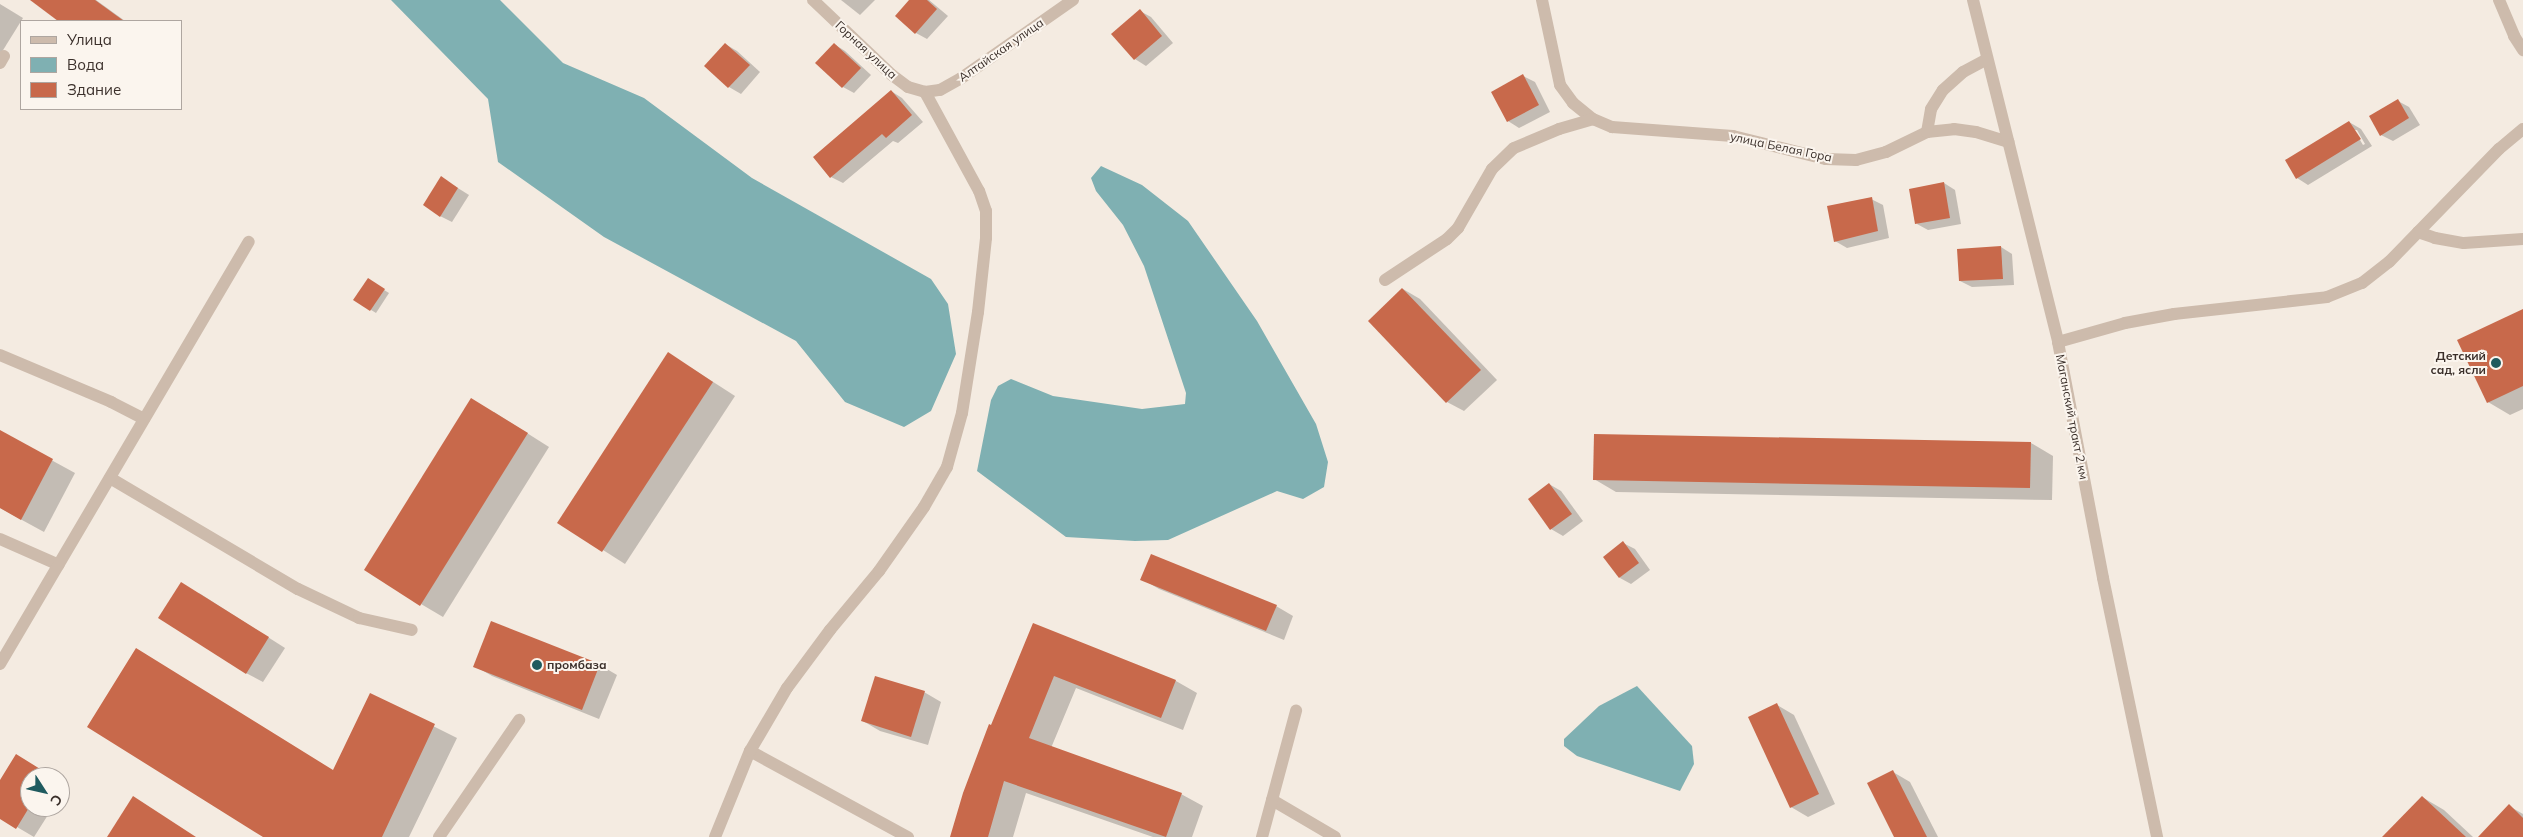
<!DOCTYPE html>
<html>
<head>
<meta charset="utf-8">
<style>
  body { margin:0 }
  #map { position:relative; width:2523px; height:837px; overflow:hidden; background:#f4ebe1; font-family:Mulish,sans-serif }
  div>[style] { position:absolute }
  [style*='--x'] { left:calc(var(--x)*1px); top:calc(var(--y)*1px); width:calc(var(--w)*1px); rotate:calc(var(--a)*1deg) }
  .water>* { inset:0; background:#7fb0b2 }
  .shadow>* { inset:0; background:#0003 }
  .building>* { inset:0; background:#c8694b }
  .minor>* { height:12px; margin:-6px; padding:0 6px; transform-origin:6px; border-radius:6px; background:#cdbbac }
  .dots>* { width:14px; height:14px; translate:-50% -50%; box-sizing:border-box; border:2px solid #fbf5ee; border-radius:50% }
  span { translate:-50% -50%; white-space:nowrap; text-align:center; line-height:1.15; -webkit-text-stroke:4px #fbf5ee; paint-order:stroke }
  .street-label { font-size:12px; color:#3b302b }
  .poi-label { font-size:12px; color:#3b302b; font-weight:700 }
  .right { translate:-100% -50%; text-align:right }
  .left { translate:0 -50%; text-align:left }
  .legend { position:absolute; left:20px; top:20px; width:162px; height:90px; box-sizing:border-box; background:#fbf5ee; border:1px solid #aea6a0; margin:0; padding:6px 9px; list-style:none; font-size:15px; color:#3b302b }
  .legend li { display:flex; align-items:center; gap:10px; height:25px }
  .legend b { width:25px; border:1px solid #aea6a0 }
  .north { position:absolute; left:20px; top:767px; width:50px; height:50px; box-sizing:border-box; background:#fbf5ee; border:1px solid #aea6a0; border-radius:50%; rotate:125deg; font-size:14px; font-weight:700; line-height:20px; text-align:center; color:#3b302b }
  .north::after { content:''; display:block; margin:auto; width:18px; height:22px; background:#1f5a5e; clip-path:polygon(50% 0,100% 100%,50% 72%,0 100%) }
</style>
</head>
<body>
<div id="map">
  <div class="water">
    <i style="clip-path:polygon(391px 0,500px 0,563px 63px,644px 98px,752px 178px,931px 279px,948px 304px,956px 354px,931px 411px,904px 427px,845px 402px,796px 341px,604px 237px,498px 162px,488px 99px)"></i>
    <i style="clip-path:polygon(1101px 166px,1142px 185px,1188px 221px,1257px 321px,1316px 424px,1328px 462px,1324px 487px,1303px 499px,1277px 491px,1168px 540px,1135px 541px,1066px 537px,977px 471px,991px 400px,998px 386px,1011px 379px,1053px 396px,1142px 409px,1185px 404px,1186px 393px,1144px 266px,1123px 225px,1096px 191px,1091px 178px)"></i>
    <i style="clip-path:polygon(1637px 686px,1692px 746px,1694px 764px,1680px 791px,1577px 756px,1564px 746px,1564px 739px,1599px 706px)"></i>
  </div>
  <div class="shadow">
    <i style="clip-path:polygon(32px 0,96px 0,125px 21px,61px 21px)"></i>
    <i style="clip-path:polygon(841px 0,875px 0,860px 15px)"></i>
    <i style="clip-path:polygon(911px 0,929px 0,948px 16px,927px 39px,916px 33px)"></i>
    <i style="clip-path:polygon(0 4px,23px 18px,0 55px)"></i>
    <i style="clip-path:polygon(1140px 11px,1151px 17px,1173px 43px,1146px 66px,1135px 59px)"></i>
    <i style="clip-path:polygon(725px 44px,737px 51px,760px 72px,741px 94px,729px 87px,706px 66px)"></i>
    <i style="clip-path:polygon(834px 44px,845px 51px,871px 75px,854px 93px,843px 87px)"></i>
    <i style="clip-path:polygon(1523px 76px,1535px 82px,1550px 112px,1519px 128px,1508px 121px)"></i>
    <i style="clip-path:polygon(891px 91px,902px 98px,923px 122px,898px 143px,893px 141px,843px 183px,831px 177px)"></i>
    <i style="clip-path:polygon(2398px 101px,2409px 107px,2420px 125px,2393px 141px,2381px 135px)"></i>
    <i style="clip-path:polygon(evenodd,2349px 122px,2361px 129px,2372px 146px,2308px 185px,2297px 178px,2349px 122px,2354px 130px,2357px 130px,2365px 144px,2363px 145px,2354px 130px)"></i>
    <i style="clip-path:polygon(1944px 183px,1955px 190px,1961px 224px,1928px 230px,1917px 224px)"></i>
    <i style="clip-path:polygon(453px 185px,469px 195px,452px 222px,440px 216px)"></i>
    <i style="clip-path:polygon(1871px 199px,1883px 205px,1889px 238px,1847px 248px,1835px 241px)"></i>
    <i style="clip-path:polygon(2001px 247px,2012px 254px,2014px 285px,1972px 287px,1960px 281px)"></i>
    <i style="clip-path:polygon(368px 280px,389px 293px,376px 313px,355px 300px)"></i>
    <i style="clip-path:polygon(1403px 289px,1420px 299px,1497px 380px,1464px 411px,1447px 402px)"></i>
    <i style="clip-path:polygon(2523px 311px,2523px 409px,2510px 415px,2488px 402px)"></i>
    <i style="clip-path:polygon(690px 367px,735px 396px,625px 564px,559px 522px)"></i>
    <i style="clip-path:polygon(494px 412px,549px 447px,443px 617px,421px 604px)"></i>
    <i style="clip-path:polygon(0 432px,75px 473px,44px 532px,0 508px)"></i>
    <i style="clip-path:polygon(2031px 443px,2053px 456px,2052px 500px,1616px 492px,1594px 479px)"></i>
    <i style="clip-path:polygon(1549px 484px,1561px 491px,1583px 521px,1563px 536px,1551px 529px)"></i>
    <i style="clip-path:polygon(1623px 543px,1635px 549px,1650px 570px,1631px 584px,1620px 578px)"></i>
    <i style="clip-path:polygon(1142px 579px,1276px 606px,1293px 616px,1284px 640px,1159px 589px)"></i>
    <i style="clip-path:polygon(199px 593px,285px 648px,263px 682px,246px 673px)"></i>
    <i style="clip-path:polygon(1034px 625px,1176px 681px,1197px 693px,1183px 730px,1076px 688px,1051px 748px,1181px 794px,1203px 806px,1192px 837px,1153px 837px,1026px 793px,1013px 837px,951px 837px,992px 726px)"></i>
    <i style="clip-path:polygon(600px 665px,617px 675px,599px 719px,492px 676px,475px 666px)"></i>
    <i style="clip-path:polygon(924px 692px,941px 702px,928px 745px,880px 731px,863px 721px)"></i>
    <i style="clip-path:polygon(371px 695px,457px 738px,409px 837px,265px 837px,334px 771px)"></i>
    <i style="clip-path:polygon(1777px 705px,1794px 715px,1835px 804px,1808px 817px,1791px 807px)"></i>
    <i style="clip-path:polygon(17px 756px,52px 777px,30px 777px,30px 807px,53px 807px,34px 837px,0 817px,0 782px)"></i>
    <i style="clip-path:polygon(1893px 772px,1910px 782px,1938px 837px,1895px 837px)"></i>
    <i style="clip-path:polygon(60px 782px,66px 786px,60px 796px)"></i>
    <i style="clip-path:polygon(2422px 797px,2444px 810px,2473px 837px,2384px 837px)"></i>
    <i style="clip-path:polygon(2509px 806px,2523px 814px,2523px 837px,2479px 837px)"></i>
  </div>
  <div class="building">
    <i style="clip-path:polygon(30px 0,95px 0,124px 21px,58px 21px)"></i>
    <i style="clip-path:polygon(909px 0,927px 0,937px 9px,915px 34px,895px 16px)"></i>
    <i style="clip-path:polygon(1140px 9px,1162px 36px,1134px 60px,1111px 34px)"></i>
    <i style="clip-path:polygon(725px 43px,750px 65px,728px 88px,704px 66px)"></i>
    <i style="clip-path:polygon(834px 43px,861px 68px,842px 88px,815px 63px)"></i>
    <i style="clip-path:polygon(1523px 74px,1539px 105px,1507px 122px,1491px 92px)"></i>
    <i style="clip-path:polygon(891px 90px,912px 115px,886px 138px,882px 134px,830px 178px,813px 157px)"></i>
    <i style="clip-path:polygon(2398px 99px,2409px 118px,2380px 136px,2369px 116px)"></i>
    <i style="clip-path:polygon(2349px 121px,2361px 139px,2296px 179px,2285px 160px)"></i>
    <i style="clip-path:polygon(441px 176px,458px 188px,440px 217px,423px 205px)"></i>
    <i style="clip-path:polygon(1944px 182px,1950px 218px,1915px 224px,1909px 189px)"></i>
    <i style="clip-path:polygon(1872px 197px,1878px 231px,1834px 242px,1827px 206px)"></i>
    <i style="clip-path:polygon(2001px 246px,2003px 279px,1959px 281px,1957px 249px)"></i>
    <i style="clip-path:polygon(368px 278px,385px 289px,370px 311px,353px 300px)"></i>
    <i style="clip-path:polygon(1402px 288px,1481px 370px,1446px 403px,1368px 321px)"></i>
    <i style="clip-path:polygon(2523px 309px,2523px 386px,2487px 403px,2457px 340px)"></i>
    <i style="clip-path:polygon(668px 352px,713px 382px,602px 552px,557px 523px)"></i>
    <i style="clip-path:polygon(471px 398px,528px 433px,420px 606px,364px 570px)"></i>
    <i style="clip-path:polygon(0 430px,53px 459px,21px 520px,0 508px)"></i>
    <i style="clip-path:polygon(1594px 434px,2031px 442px,2030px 488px,1593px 480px)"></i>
    <i style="clip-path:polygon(1549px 483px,1572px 514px,1550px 530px,1528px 499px)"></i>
    <i style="clip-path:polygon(1623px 541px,1639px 563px,1619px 578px,1603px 557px)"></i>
    <i style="clip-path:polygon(1151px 554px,1277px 605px,1266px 631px,1140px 580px)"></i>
    <i style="clip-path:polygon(181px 582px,269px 637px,246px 674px,158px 618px)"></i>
    <i style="clip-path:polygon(491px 621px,600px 664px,582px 710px,473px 667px)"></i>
    <i style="clip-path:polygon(1033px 623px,1176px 680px,1161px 718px,1054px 676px,1029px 738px,1182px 793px,1166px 837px,1004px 781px,988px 837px,950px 837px,963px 793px,989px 724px,991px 725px)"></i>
    <i style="clip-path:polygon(136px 648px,333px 770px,370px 693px,435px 724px,382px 837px,263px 837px,87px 727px)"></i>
    <i style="clip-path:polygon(875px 676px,925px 691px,911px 737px,861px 721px)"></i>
    <i style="clip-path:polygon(1777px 703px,1819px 794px,1790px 808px,1748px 717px)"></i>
    <i style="clip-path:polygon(16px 754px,53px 777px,30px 777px,30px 806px,16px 829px,0 819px,0 780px)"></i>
    <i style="clip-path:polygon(1893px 770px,1927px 837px,1894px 837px,1867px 783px)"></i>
    <i style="clip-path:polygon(133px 796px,196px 837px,107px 837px)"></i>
    <i style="clip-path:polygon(2422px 796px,2466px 837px,2382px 837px)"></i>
    <i style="clip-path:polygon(2509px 804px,2523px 818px,2523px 837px,2478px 837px)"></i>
  </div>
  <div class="minor">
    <i style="--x:813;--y:0;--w:109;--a:43.5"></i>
    <i style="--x:892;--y:75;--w:20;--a:37"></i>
    <i style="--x:908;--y:87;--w:18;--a:16"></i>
    <i style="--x:925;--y:92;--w:15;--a:-8"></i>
    <i style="--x:940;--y:90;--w:23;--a:-29"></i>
    <i style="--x:960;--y:79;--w:138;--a:-35"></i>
    <i style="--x:1542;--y:0;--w:87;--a:78"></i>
    <i style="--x:1560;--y:85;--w:22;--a:54"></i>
    <i style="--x:1573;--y:103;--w:26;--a:39"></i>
    <i style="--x:1593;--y:119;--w:21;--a:23"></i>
    <i style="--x:1612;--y:127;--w:121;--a:4.3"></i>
    <i style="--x:1733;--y:136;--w:96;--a:13.9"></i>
    <i style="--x:1826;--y:159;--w:30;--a:2"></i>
    <i style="--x:1856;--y:160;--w:31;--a:-15"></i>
    <i style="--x:1886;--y:152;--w:46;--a:-26"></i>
    <i style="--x:1927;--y:132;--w:27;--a:-6"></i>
    <i style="--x:1954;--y:129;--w:22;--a:8"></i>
    <i style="--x:1976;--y:132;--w:34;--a:17"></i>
    <i style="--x:1973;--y:0;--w:352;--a:76"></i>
    <i style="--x:2058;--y:342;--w:240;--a:79.2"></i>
    <i style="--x:2103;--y:578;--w:265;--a:78.2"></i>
    <i style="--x:2499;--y:0;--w:39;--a:67"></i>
    <i style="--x:2514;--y:36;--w:17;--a:57"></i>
    <i style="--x:0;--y:63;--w:8;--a:-60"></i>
    <i style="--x:1927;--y:132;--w:23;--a:-80"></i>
    <i style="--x:1931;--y:109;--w:22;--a:-58"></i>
    <i style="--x:1943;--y:90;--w:27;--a:-42"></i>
    <i style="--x:1963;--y:72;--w:27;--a:-28"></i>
    <i style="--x:2418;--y:232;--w:18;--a:19"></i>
    <i style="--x:2435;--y:238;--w:29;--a:10"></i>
    <i style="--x:2464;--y:243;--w:59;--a:-3.9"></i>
    <i style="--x:1385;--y:280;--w:74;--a:-33.5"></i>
    <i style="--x:1447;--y:239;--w:16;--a:-45"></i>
    <i style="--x:1458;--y:228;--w:68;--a:-60"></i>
    <i style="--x:1492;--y:169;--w:30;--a:-44"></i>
    <i style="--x:1514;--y:148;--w:49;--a:-22.9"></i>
    <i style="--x:1559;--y:129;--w:35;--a:-16"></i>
    <i style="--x:2058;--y:342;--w:70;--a:-15.8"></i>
    <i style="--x:2125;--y:323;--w:50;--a:-10.4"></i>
    <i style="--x:2174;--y:314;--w:154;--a:-6.3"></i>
    <i style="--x:2327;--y:297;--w:38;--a:-22"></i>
    <i style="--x:2362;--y:283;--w:34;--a:-38"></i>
    <i style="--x:2389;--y:262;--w:158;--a:-45.8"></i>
    <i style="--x:2499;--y:149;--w:31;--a:-40"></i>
    <i style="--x:0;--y:355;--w:121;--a:22.9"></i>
    <i style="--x:111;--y:402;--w:37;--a:27"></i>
    <i style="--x:110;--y:478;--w:218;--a:30.6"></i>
    <i style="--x:298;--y:589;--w:68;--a:25.4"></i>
    <i style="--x:359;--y:618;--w:54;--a:12.8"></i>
    <i style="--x:0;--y:539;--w:64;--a:23.8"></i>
    <i style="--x:0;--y:664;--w:490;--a:-59.5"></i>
    <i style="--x:750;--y:751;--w:180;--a:28.6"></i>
    <i style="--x:1272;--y:800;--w:73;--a:30.4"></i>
    <i style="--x:439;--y:837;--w:142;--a:-55.6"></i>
    <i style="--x:715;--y:837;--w:93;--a:-67.9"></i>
    <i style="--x:750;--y:751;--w:73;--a:-59.6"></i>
    <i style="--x:787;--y:688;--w:72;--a:-53.4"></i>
    <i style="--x:830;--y:630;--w:77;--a:-50.3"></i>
    <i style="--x:879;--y:571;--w:78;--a:-54.9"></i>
    <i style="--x:924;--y:507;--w:46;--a:-60.1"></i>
    <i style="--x:947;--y:467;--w:56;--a:-74.5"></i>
    <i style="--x:962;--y:413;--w:102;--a:-81"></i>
    <i style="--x:978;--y:312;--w:74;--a:-83.8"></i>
    <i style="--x:986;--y:238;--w:27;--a:-90"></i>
    <i style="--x:986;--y:211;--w:21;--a:-109"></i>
    <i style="--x:979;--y:191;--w:113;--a:-118.6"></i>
    <i style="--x:1262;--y:837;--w:131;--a:-74.9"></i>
  </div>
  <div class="dots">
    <i style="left:2496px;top:363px;background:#1f5a5e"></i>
    <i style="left:537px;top:665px;background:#1f5a5e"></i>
  </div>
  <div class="street-label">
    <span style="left:866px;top:50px;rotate:43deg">Горная улица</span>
    <span style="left:1001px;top:50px;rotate:-35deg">Алтайская улица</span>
    <span style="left:1781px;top:147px;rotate:12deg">улица Белая Гора</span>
    <span style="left:2072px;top:417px;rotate:79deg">Маганский тракт 2 км</span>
  </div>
  <div class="poi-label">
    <span class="right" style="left:2486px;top:363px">Детский<br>сад, ясли</span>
    <span class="left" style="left:547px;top:665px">промбаза</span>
  </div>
  <ul class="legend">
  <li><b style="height:6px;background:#cdbbac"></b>Улица</li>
  <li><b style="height:14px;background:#7fb0b2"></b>Вода</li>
  <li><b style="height:14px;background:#c8694b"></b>Здание</li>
  </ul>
  <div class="north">С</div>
</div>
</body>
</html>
